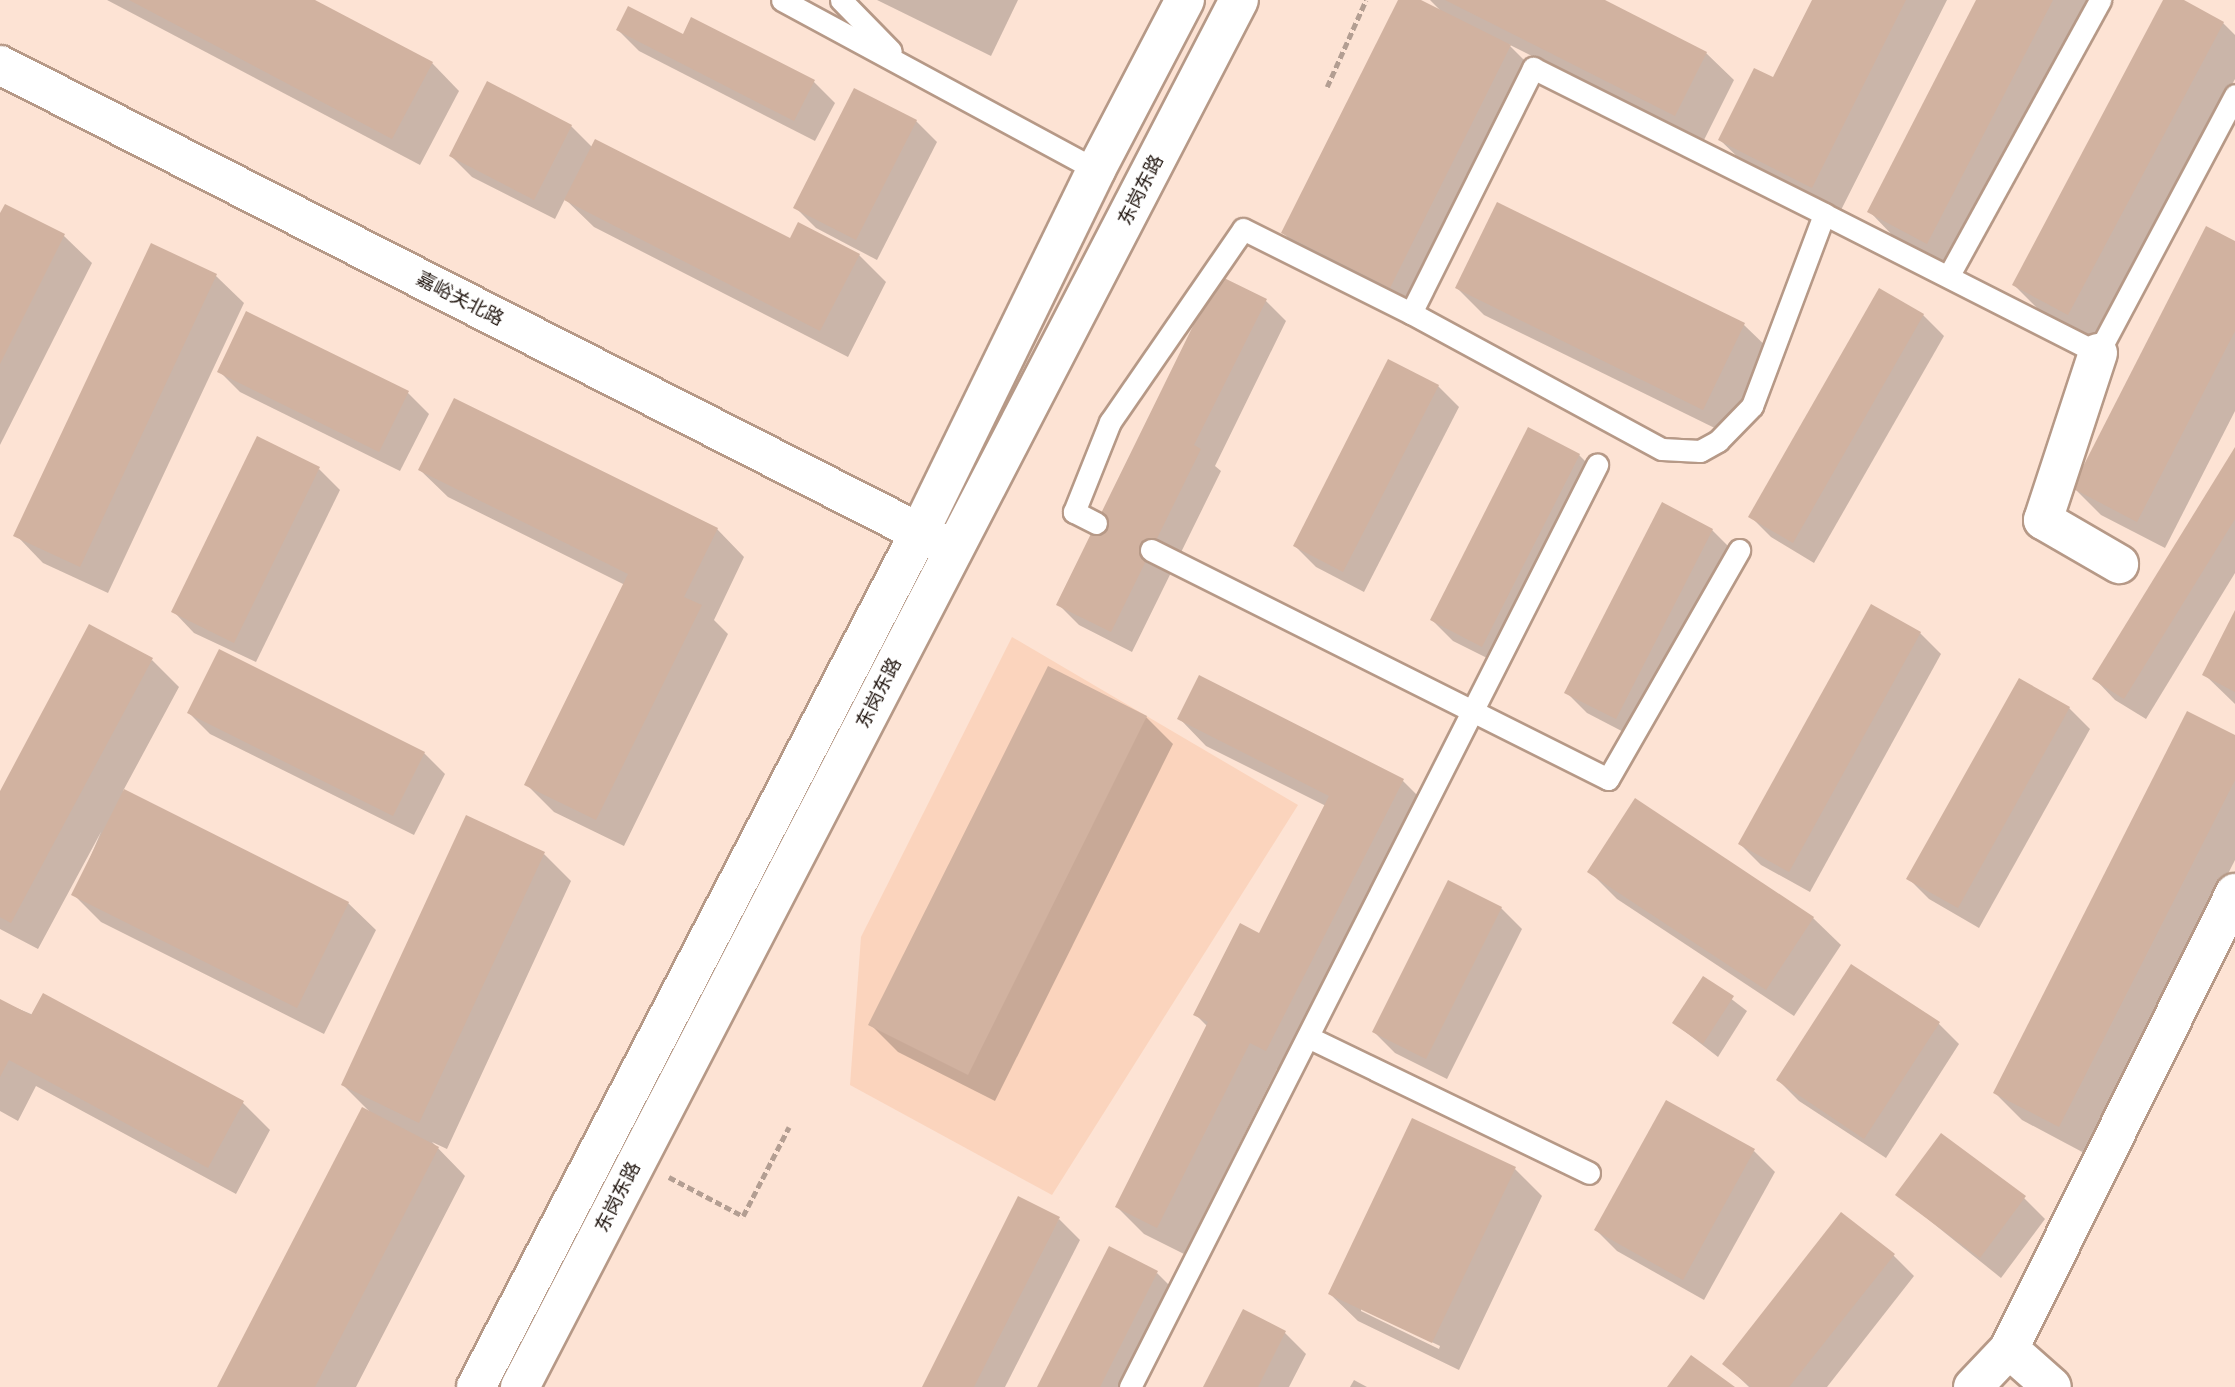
<!DOCTYPE html>
<html>
<head>
<meta charset="utf-8">
<style>
  body { margin:0 }
  #map { position:relative; width:2235px; height:1387px; overflow:hidden; background:#fde3d4; font-family:"Public Sans","Noto Sans SC",sans-serif }
  div>[style] { position:absolute }
  [style*='--x'] { left:calc(var(--x)*1px); top:calc(var(--y)*1px); width:calc(var(--w)*1px); rotate:calc(var(--a)*1deg) }
  .built>* { inset:0; background:#fbd4bd }
  .shadow>* { inset:0; background:#0003 }
  .building>* { inset:0; background:#d1b2a0 }
  .path>* { height:4.5px; margin-top:-2.25px; transform-origin:0; background:repeating-linear-gradient(90deg,#b39e92 0 7px,transparent 0 10.5px) }
  .roads { filter:drop-shadow(2px 0 #b69987) drop-shadow(-2px 0 #b69987) drop-shadow(0 2px #b69987) drop-shadow(0 -2px #b69987) }
  .service>* { height:21px; margin:-10.5px; padding:0 10.5px; transform-origin:10.5px; border-radius:10.5px; background:#fff }
  .minor>* { height:38px; margin:-19px; padding:0 19px; transform-origin:19px; border-radius:19px; background:#fff }
  .secondary>* { height:38px; margin:-19px; padding:0 19px; transform-origin:19px; border-radius:19px; background:#fff }
  .primary>* { height:38px; margin:-19px; padding:0 19px; transform-origin:19px; border-radius:19px; background:#fff }
  span { translate:-50% -50%; white-space:nowrap; text-align:center; line-height:1.15; -webkit-text-stroke:6px #fff; paint-order:stroke }
  .street-label { font-size:19px; color:#231812 }
</style>
</head>
<body>
<div id="map">
  <div class="built">
    <i style="clip-path:polygon(1012px 637px,1298px 805px,1052px 1195px,850px 1085px,861px 937px)"></i>
  </div>
  <div class="shadow">
    <i style="clip-path:polygon(107px 0,311px 0,432px 63px,459px 91px,420px 165px)"></i>
    <i style="clip-path:polygon(877px 0,1018px 0,991px 56px)"></i>
    <i style="clip-path:polygon(1400px 0,1417px 0,1441px 11px,1430px 0,1601px 0,1706px 53px,1734px 80px,1703px 142px,1508px 44px,1538px 74px,1417px 314px,1311px 260px,1283px 233px)"></i>
    <i style="clip-path:polygon(1814px 0,1947px 0,1839px 214px,1748px 167px,1720px 140px,1774px 80px)"></i>
    <i style="clip-path:polygon(1978px 0,2094px 0,1955px 270px,1896px 239px,1869px 211px)"></i>
    <i style="clip-path:polygon(2165px 0,2180px 0,2223px 23px,2235px 35px,2235px 79px,2095px 341px,2041px 312px,2014px 285px)"></i>
    <i style="clip-path:polygon(618px 30px,683px 36px,814px 82px,835px 103px,815px 141px,639px 51px)"></i>
    <i style="clip-path:polygon(916px 121px,937px 142px,877px 260px,816px 228px,795px 207px)"></i>
    <i style="clip-path:polygon(571px 126px,593px 148px,791px 240px,859px 255px,886px 282px,848px 357px,594px 227px,565px 199px,555px 219px,472px 177px,451px 156px)"></i>
    <i style="clip-path:polygon(1498px 204px,1744px 325px,1772px 352px,1731px 436px,1484px 315px,1457px 288px)"></i>
    <i style="clip-path:polygon(6px 206px,64px 236px,92px 263px,0 445px,0 217px)"></i>
    <i style="clip-path:polygon(2235px 243px,2235px 411px,2165px 548px,2101px 515px,2074px 488px)"></i>
    <i style="clip-path:polygon(152px 246px,216px 276px,244px 303px,108px 593px,43px 563px,16px 535px)"></i>
    <i style="clip-path:polygon(1265px 300px,1286px 321px,1215px 466px,1221px 471px,1132px 652px,1079px 625px,1058px 604px)"></i>
    <i style="clip-path:polygon(1923px 315px,1944px 336px,1814px 563px,1771px 537px,1750px 516px)"></i>
    <i style="clip-path:polygon(219px 371px,408px 393px,429px 414px,400px 471px,240px 392px)"></i>
    <i style="clip-path:polygon(1438px 386px,1459px 407px,1364px 592px,1316px 567px,1295px 546px)"></i>
    <i style="clip-path:polygon(2235px 450px,2235px 573px,2146px 719px,2115px 700px,2095px 679px)"></i>
    <i style="clip-path:polygon(1579px 455px,1600px 476px,1503px 666px,1453px 641px,1432px 620px)"></i>
    <i style="clip-path:polygon(319px 469px,340px 490px,256px 662px,194px 633px,174px 612px)"></i>
    <i style="clip-path:polygon(420px 470px,717px 529px,744px 557px,714px 620px,728px 634px,624px 846px,554px 812px,526px 784px,625px 585px,448px 497px)"></i>
    <i style="clip-path:polygon(1712px 530px,1733px 551px,1637px 739px,1587px 713px,1566px 692px)"></i>
    <i style="clip-path:polygon(2235px 614px,2235px 704px,2204px 674px)"></i>
    <i style="clip-path:polygon(1920px 633px,1941px 654px,1810px 892px,1761px 865px,1740px 844px)"></i>
    <i style="clip-path:polygon(152px 660px,179px 687px,123px 791px,348px 903px,376px 930px,324px 1034px,101px 922px,74px 895px,101px 832px,38px 949px,0 929px,0 794px)"></i>
    <i style="clip-path:polygon(2069px 708px,2090px 729px,1979px 928px,1929px 899px,1908px 878px)"></i>
    <i style="clip-path:polygon(189px 713px,424px 753px,445px 774px,414px 835px,210px 734px)"></i>
    <i style="clip-path:polygon(1146px 717px,1173px 744px,995px 1101px,898px 1052px,871px 1025px)"></i>
    <i style="clip-path:polygon(1179px 718px,1403px 781px,1430px 808px,1294px 1077px,1277px 1069px,1184px 1254px,1144px 1234px,1117px 1207px,1208px 1027px,1195px 1014px,1260px 936px,1326px 806px,1206px 746px)"></i>
    <i style="clip-path:polygon(2235px 737px,2235px 860px,2086px 1154px,2022px 1120px,1995px 1093px)"></i>
    <i style="clip-path:polygon(1636px 801px,1813px 918px,1841px 945px,1794px 1016px,1617px 899px,1589px 871px)"></i>
    <i style="clip-path:polygon(544px 854px,571px 881px,447px 1149px,432px 1142px,465px 1176px,356px 1387px,219px 1387px,370px 1112px,343px 1085px)"></i>
    <i style="clip-path:polygon(1501px 908px,1522px 929px,1447px 1079px,1395px 1053px,1374px 1032px)"></i>
    <i style="clip-path:polygon(1704px 978px,1747px 1011px,1718px 1057px,1674px 1023px)"></i>
    <i style="clip-path:polygon(0 1001px,243px 1103px,270px 1130px,236px 1194px,36px 1086px,18px 1121px,0 1111px)"></i>
    <i style="clip-path:polygon(1938px 1023px,1959px 1044px,1886px 1158px,1799px 1101px,1778px 1080px)"></i>
    <i style="clip-path:polygon(1754px 1151px,1775px 1172px,1704px 1300px,1617px 1251px,1596px 1230px)"></i>
    <i style="clip-path:polygon(evenodd,1515px 1169px,1542px 1196px,1459px 1370px,1358px 1321px,1330px 1294px,1515px 1169px,1361px 1308px,1440px 1346px,1439px 1349px,1361px 1311px,1361px 1308px)"></i>
    <i style="clip-path:polygon(1898px 1195px,2024px 1198px,2045px 1219px,2001px 1278px)"></i>
    <i style="clip-path:polygon(1059px 1219px,1080px 1240px,1005px 1387px,925px 1387px)"></i>
    <i style="clip-path:polygon(1893px 1255px,1914px 1276px,1827px 1387px,1749px 1387px,1724px 1363px)"></i>
    <i style="clip-path:polygon(1157px 1273px,1178px 1294px,1131px 1387px,1039px 1387px)"></i>
    <i style="clip-path:polygon(1244px 1312px,1285px 1333px,1306px 1354px,1289px 1387px,1205px 1387px)"></i>
    <i style="clip-path:polygon(1354px 1380px,1367px 1387px,1350px 1387px)"></i>
  </div>
  <div class="building">
    <i style="clip-path:polygon(129px 0,315px 0,433px 62px,392px 139px)"></i>
    <i style="clip-path:polygon(1398px 0,1421px 0,1511px 45px,1390px 288px,1281px 233px)"></i>
    <i style="clip-path:polygon(1445px 0,1605px 0,1707px 52px,1675px 116px)"></i>
    <i style="clip-path:polygon(1812px 0,1906px 0,1812px 188px,1718px 140px,1754px 68px,1773px 77px)"></i>
    <i style="clip-path:polygon(1976px 0,2053px 0,1927px 244px,1867px 212px)"></i>
    <i style="clip-path:polygon(2163px 0,2184px 0,2224px 22px,2068px 315px,2012px 285px)"></i>
    <i style="clip-path:polygon(628px 6px,683px 34px,691px 17px,815px 80px,794px 121px,616px 30px)"></i>
    <i style="clip-path:polygon(487px 81px,572px 125px,534px 200px,449px 156px)"></i>
    <i style="clip-path:polygon(854px 88px,917px 120px,856px 240px,793px 208px)"></i>
    <i style="clip-path:polygon(595px 139px,790px 238px,798px 222px,860px 254px,820px 331px,564px 200px)"></i>
    <i style="clip-path:polygon(1497px 202px,1745px 323px,1703px 410px,1455px 288px)"></i>
    <i style="clip-path:polygon(5px 204px,65px 234px,0 364px,0 213px)"></i>
    <i style="clip-path:polygon(2206px 226px,2235px 241px,2235px 331px,2137px 522px,2072px 488px)"></i>
    <i style="clip-path:polygon(151px 243px,217px 274px,80px 567px,13px 536px)"></i>
    <i style="clip-path:polygon(1218px 275px,1267px 299px,1194px 445px,1201px 449px,1111px 632px,1056px 605px)"></i>
    <i style="clip-path:polygon(1879px 288px,1924px 314px,1793px 543px,1748px 517px)"></i>
    <i style="clip-path:polygon(246px 311px,409px 391px,379px 452px,217px 372px)"></i>
    <i style="clip-path:polygon(1388px 359px,1439px 385px,1343px 572px,1293px 546px)"></i>
    <i style="clip-path:polygon(454px 398px,718px 528px,684px 597px,702px 605px,596px 820px,524px 785px,628px 574px,418px 470px)"></i>
    <i style="clip-path:polygon(1528px 427px,1580px 454px,1482px 647px,1430px 620px)"></i>
    <i style="clip-path:polygon(257px 436px,320px 467px,234px 643px,171px 612px)"></i>
    <i style="clip-path:polygon(2235px 447px,2235px 519px,2124px 699px,2092px 679px)"></i>
    <i style="clip-path:polygon(1662px 502px,1713px 529px,1616px 719px,1564px 693px)"></i>
    <i style="clip-path:polygon(1871px 604px,1921px 632px,1789px 872px,1738px 844px)"></i>
    <i style="clip-path:polygon(2235px 610px,2235px 692px,2202px 675px)"></i>
    <i style="clip-path:polygon(89px 624px,153px 658px,11px 923px,0 917px,0 791px)"></i>
    <i style="clip-path:polygon(219px 649px,425px 752px,393px 816px,187px 713px)"></i>
    <i style="clip-path:polygon(1048px 666px,1147px 716px,968px 1075px,868px 1025px)"></i>
    <i style="clip-path:polygon(1199px 675px,1404px 779px,1266px 1051px,1250px 1043px,1157px 1228px,1115px 1207px,1208px 1022px,1193px 1015px,1240px 923px,1259px 933px,1329px 796px,1177px 719px)"></i>
    <i style="clip-path:polygon(2019px 678px,2070px 707px,1958px 908px,1906px 879px)"></i>
    <i style="clip-path:polygon(2187px 711px,2235px 735px,2235px 780px,2059px 1127px,1993px 1093px)"></i>
    <i style="clip-path:polygon(124px 789px,349px 902px,297px 1008px,71px 895px)"></i>
    <i style="clip-path:polygon(1635px 798px,1814px 917px,1766px 990px,1587px 872px)"></i>
    <i style="clip-path:polygon(466px 815px,545px 852px,419px 1123px,341px 1085px)"></i>
    <i style="clip-path:polygon(1448px 880px,1502px 907px,1426px 1059px,1372px 1032px)"></i>
    <i style="clip-path:polygon(1851px 964px,1940px 1022px,1864px 1139px,1776px 1080px)"></i>
    <i style="clip-path:polygon(1703px 976px,1734px 996px,1703px 1044px,1672px 1023px)"></i>
    <i style="clip-path:polygon(43px 993px,244px 1101px,208px 1168px,9px 1060px,0 1077px,0 999px,31px 1015px)"></i>
    <i style="clip-path:polygon(1666px 1100px,1755px 1149px,1683px 1280px,1594px 1230px)"></i>
    <i style="clip-path:polygon(362px 1107px,439px 1147px,315px 1387px,217px 1387px)"></i>
    <i style="clip-path:polygon(1412px 1118px,1516px 1167px,1432px 1343px,1328px 1294px)"></i>
    <i style="clip-path:polygon(1941px 1133px,2026px 1196px,1980px 1258px,1895px 1195px)"></i>
    <i style="clip-path:polygon(1018px 1196px,1060px 1217px,974px 1387px,922px 1387px)"></i>
    <i style="clip-path:polygon(1841px 1212px,1895px 1254px,1789px 1387px,1751px 1387px,1722px 1364px)"></i>
    <i style="clip-path:polygon(1109px 1246px,1158px 1271px,1100px 1387px,1037px 1387px)"></i>
    <i style="clip-path:polygon(1243px 1309px,1286px 1331px,1258px 1387px,1203px 1387px)"></i>
    <i style="clip-path:polygon(1691px 1355px,1735px 1387px,1667px 1387px)"></i>
  </div>
  <div class="path">
    <i style="--x:1327;--y:87;--w:95;--a:-65.9"></i>
    <i style="--x:669;--y:1177;--w:84;--a:27.8"></i>
    <i style="--x:743;--y:1216;--w:100;--a:-62.7"></i>
  </div>
  <div class="roads">
    <div class="service">
      <i style="--x:782;--y:0;--w:357;--a:28.4"></i>
      <i style="--x:841;--y:0;--w:71;--a:45.6"></i>
      <i style="--x:1949;--y:275;--w:314;--a:-61.2"></i>
      <i style="--x:1411;--y:313;--w:274;--a:-63.5"></i>
      <i style="--x:1533;--y:68;--w:326;--a:26.6"></i>
      <i style="--x:1096;--y:523;--w:25;--a:-153"></i>
      <i style="--x:1074;--y:512;--w:97;--a:-68.2"></i>
      <i style="--x:1110;--y:422;--w:234;--a:-55.4"></i>
      <i style="--x:1243;--y:229;--w:188;--a:26.6"></i>
      <i style="--x:1411;--y:313;--w:285;--a:28.5"></i>
      <i style="--x:1662;--y:449;--w:38;--a:3"></i>
      <i style="--x:1700;--y:451;--w:21;--a:-29"></i>
      <i style="--x:1718;--y:441;--w:49;--a:-45.8"></i>
      <i style="--x:1752;--y:406;--w:205;--a:-69.4"></i>
      <i style="--x:1824;--y:214;--w:307;--a:26.9"></i>
      <i style="--x:2098;--y:353;--w:292;--a:-62"></i>
      <i style="--x:1151;--y:550;--w:511;--a:26.62"></i>
      <i style="--x:1608;--y:779;--w:264;--a:-60.2"></i>
      <i style="--x:1308;--y:1037;--w:312;--a:25.8"></i>
      <i style="--x:1130;--y:1387;--w:1034;--a:-63.14"></i>
    </div>
    <div class="minor">
      <i style="--x:2098;--y:353;--w:176;--a:108.2"></i>
      <i style="--x:2043;--y:520;--w:88;--a:30.1"></i>
      <i style="--x:2009;--y:1349;--w:57;--a:41.5"></i>
      <i style="--x:1973;--y:1387;--w:52;--a:-46.5"></i>
      <i style="--x:2009;--y:1349;--w:509;--a:-63.64"></i>
    </div>
    <div class="secondary">
      <i style="--x:0;--y:65;--w:1066;--a:26.95"></i>
    </div>
    <div class="primary">
      <i style="--x:476;--y:1387;--w:962;--a:-62.58"></i>
      <i style="--x:919;--y:533;--w:404;--a:-64"></i>
      <i style="--x:1096;--y:170;--w:192;--a:-62.4"></i>
      <i style="--x:520;--y:1387;--w:1562;--a:-62.6"></i>
    </div>
  </div>
  <div class="street-label">
    <span style="left:1141px;top:190px;rotate:-63deg">东岗东路</span>
    <span style="left:460px;top:299px;rotate:27deg">嘉峪关北路</span>
    <span style="left:879px;top:693px;rotate:-63deg">东岗东路</span>
    <span style="left:618px;top:1197px;rotate:-63deg">东岗东路</span>
  </div>
</div>
</body>
</html>
